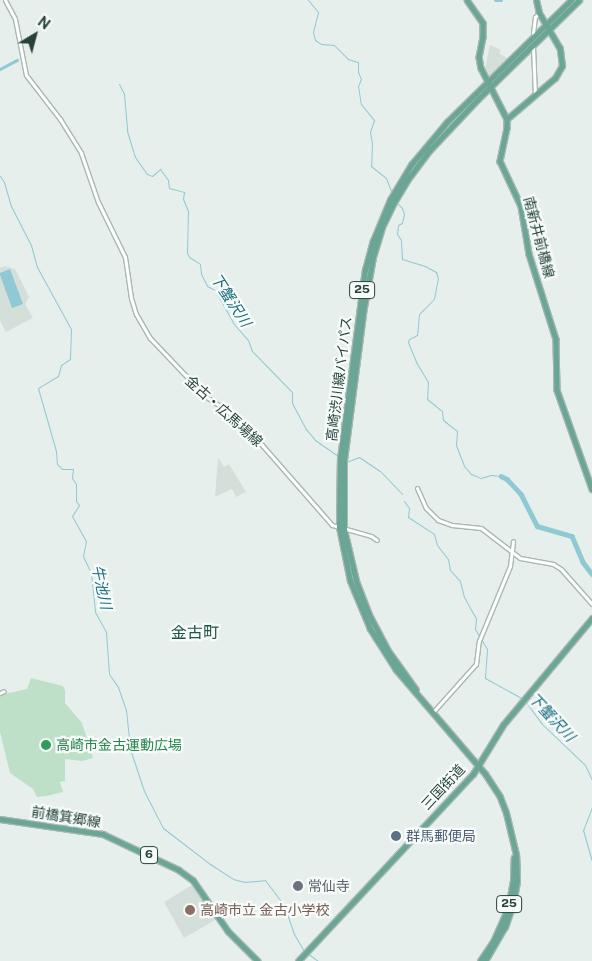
<!DOCTYPE html>
<html>
<head>
<meta charset="utf-8">
<style>
  body { margin:0 }
  #map { position:relative; width:592px; height:961px; overflow:hidden; background:#e6efeb; font-family:"Public Sans","Noto Sans JP",sans-serif }
  div>[style] { position:absolute }
  [style*='--x'] { left:calc(var(--x)*1px); top:calc(var(--y)*1px); width:calc(var(--w)*1px); rotate:calc(var(--a)*1deg) }
  .built>* { inset:0; background:#d4dfda }
  .green>* { inset:0; background:#bfe0c8 }
  .water>* { inset:0; background:#8ec9d4 }
  .stream>* { height:1px; margin:-0.5px; padding:0 0.5px; transform-origin:0.5px; border-radius:0.5px; background:#8ec9d4 }
  .canal>* { height:2.5px; margin:-1.25px; padding:0 1.25px; transform-origin:1.25px; border-radius:1.25px; background:#8ec9d4 }
  .river>* { height:4.5px; margin:-2.25px; padding:0 2.25px; transform-origin:2.25px; border-radius:2.25px; background:#8ec9d4 }
  .roads { filter:drop-shadow(1px 0 #a8b8b2) drop-shadow(-1px 0 #a8b8b2) drop-shadow(0 1px #a8b8b2) drop-shadow(0 -1px #a8b8b2) }
  .minor>* { height:3px; margin:-1.5px; padding:0 1.5px; transform-origin:1.5px; border-radius:1.5px; background:#fff }
  .major>* { height:4.5px; margin:-2.25px; padding:0 2.25px; transform-origin:2.25px; border-radius:2.25px; background:#6aa596 }
  .dots>* { width:14px; height:14px; translate:-50% -50%; box-sizing:border-box; border:2px solid #f7fbf9; border-radius:50% }
  span { translate:-50% -50%; white-space:nowrap; text-align:center; line-height:1.15; -webkit-text-stroke:4.5px #f7fbf9; paint-order:stroke }
  .shield-label span { padding:1px 4px; background:#f7fbf9; border:1px solid; border-radius:4px; -webkit-text-stroke-width:0 }
  .shield-label { font-size:12px; color:#24423a; font-weight:700 }
  .street-label { font-size:14px; color:#24423a }
  .leisure-label { font-size:14px; color:#27864d }
  .left { translate:0 -50%; text-align:left }
  .service-label { font-size:14px; color:#4e5e75 }
  .worship-label { font-size:14px; color:#5b616d }
  .education-label { font-size:14px; color:#785e54 }
  .water-label { font-size:15px; color:#1c6f80; font-style:italic }
  .quarter-label { font-size:16px; color:#1f5548 }
  .north { position:absolute; left:10px; top:10px; width:50px; height:50px; -webkit-text-stroke:4px #f7fbf9; paint-order:stroke; rotate:37deg; font-size:14px; font-weight:700; line-height:20px; text-align:center; color:#24423a }
  .north::after { content:''; display:block; margin:auto; width:18px; height:22px; background:#24423a; clip-path:polygon(50% 0,100% 100%,50% 72%,0 100%) }
</style>
</head>
<body>
<div id="map">
  <div class="built">
    <i style="clip-path:polygon(490px 45px,501px 50px,499px 53px,508px 59px,492px 75px,487px 75px,485px 69px)"></i>
    <i style="clip-path:polygon(5px 266px,15px 269px,29px 297px,25px 304px,33px 318px,6px 332px,0 321px,0 268px)"></i>
    <i style="clip-path:polygon(218px 457px,224px 467px,229px 464px,246px 492px,236px 497px,232px 489px,215px 497px)"></i>
    <i style="clip-path:polygon(194px 884px,217px 919px,184px 938px,164px 902px)"></i>
  </div>
  <div class="green">
    <i style="clip-path:polygon(31px 678px,63px 686px,65px 690px,65px 703px,82px 723px,93px 758px,82px 761px,65px 759px,65px 781px,60px 782px,63px 792px,47px 796px,37px 797px,33px 789px,10px 773px,0 732px,0 695px,27px 689px)"></i>
  </div>
  <div class="water">
    <i style="clip-path:polygon(10px 269px,23px 304px,12px 308px,0 275px,0 273px)"></i>
  </div>
  <div class="stream">
    <i style="--x:308;--y:0;--w:16;--a:50"></i>
    <i style="--x:318;--y:12;--w:21;--a:104"></i>
    <i style="--x:313;--y:32;--w:8;--a:76"></i>
    <i style="--x:315;--y:40;--w:7;--a:34"></i>
    <i style="--x:321;--y:44;--w:13;--a:4"></i>
    <i style="--x:334;--y:45;--w:20;--a:45"></i>
    <i style="--x:348;--y:59;--w:10;--a:17"></i>
    <i style="--x:358;--y:62;--w:10;--a:90"></i>
    <i style="--x:358;--y:72;--w:8;--a:67"></i>
    <i style="--x:361;--y:79;--w:8;--a:113"></i>
    <i style="--x:358;--y:86;--w:18;--a:81"></i>
    <i style="--x:361;--y:104;--w:21;--a:51"></i>
    <i style="--x:374;--y:120;--w:13;--a:108"></i>
    <i style="--x:370;--y:132;--w:11;--a:80"></i>
    <i style="--x:372;--y:143;--w:23;--a:92"></i>
    <i style="--x:371;--y:166;--w:19;--a:39"></i>
    <i style="--x:386;--y:178;--w:17;--a:69"></i>
    <i style="--x:119;--y:84;--w:11;--a:63"></i>
    <i style="--x:124;--y:94;--w:37;--a:85"></i>
    <i style="--x:127;--y:131;--w:27;--a:73"></i>
    <i style="--x:135;--y:157;--w:21;--a:55"></i>
    <i style="--x:147;--y:174;--w:5;--a:22"></i>
    <i style="--x:152;--y:176;--w:11;--a:-41"></i>
    <i style="--x:160;--y:169;--w:14;--a:54"></i>
    <i style="--x:168;--y:180;--w:8;--a:83"></i>
    <i style="--x:169;--y:188;--w:16;--a:15"></i>
    <i style="--x:184;--y:192;--w:7;--a:98"></i>
    <i style="--x:183;--y:199;--w:13;--a:67"></i>
    <i style="--x:188;--y:211;--w:42;--a:91.4"></i>
    <i style="--x:187;--y:253;--w:4;--a:63"></i>
    <i style="--x:189;--y:257;--w:13;--a:32"></i>
    <i style="--x:200;--y:264;--w:10;--a:84"></i>
    <i style="--x:201;--y:274;--w:13;--a:63"></i>
    <i style="--x:207;--y:286;--w:9;--a:27"></i>
    <i style="--x:215;--y:290;--w:39;--a:61"></i>
    <i style="--x:234;--y:324;--w:21;--a:49"></i>
    <i style="--x:248;--y:340;--w:12;--a:70"></i>
    <i style="--x:252;--y:351;--w:57;--a:45.7"></i>
    <i style="--x:292;--y:392;--w:11;--a:90"></i>
    <i style="--x:292;--y:403;--w:30;--a:62"></i>
    <i style="--x:306;--y:429;--w:14;--a:51"></i>
    <i style="--x:315;--y:440;--w:29;--a:35"></i>
    <i style="--x:0;--y:176;--w:7;--a:56"></i>
    <i style="--x:4;--y:182;--w:25;--a:74"></i>
    <i style="--x:11;--y:206;--w:44;--a:62.9"></i>
    <i style="--x:31;--y:245;--w:23;--a:75"></i>
    <i style="--x:37;--y:267;--w:71;--a:61.3"></i>
    <i style="--x:71;--y:329;--w:30;--a:92"></i>
    <i style="--x:70;--y:359;--w:11;--a:146"></i>
    <i style="--x:61;--y:365;--w:11;--a:105"></i>
    <i style="--x:58;--y:376;--w:23;--a:149"></i>
    <i style="--x:38;--y:388;--w:66;--a:74.1"></i>
    <i style="--x:56;--y:451;--w:13;--a:86"></i>
    <i style="--x:57;--y:464;--w:7;--a:45"></i>
    <i style="--x:62;--y:469;--w:11;--a:0"></i>
    <i style="--x:73;--y:469;--w:9;--a:96"></i>
    <i style="--x:72;--y:478;--w:7;--a:56"></i>
    <i style="--x:76;--y:484;--w:17;--a:90"></i>
    <i style="--x:76;--y:501;--w:5;--a:53"></i>
    <i style="--x:79;--y:505;--w:13;--a:122"></i>
    <i style="--x:72;--y:516;--w:29;--a:61"></i>
    <i style="--x:86;--y:541;--w:15;--a:101"></i>
    <i style="--x:83;--y:556;--w:19;--a:65"></i>
    <i style="--x:91;--y:573;--w:39;--a:84"></i>
    <i style="--x:95;--y:612;--w:23;--a:61"></i>
    <i style="--x:106;--y:632;--w:42;--a:85.9"></i>
    <i style="--x:109;--y:674;--w:16;--a:55"></i>
    <i style="--x:118;--y:687;--w:24;--a:71"></i>
    <i style="--x:126;--y:710;--w:39;--a:84"></i>
    <i style="--x:130;--y:749;--w:44;--a:71.6"></i>
    <i style="--x:144;--y:791;--w:42;--a:62.8"></i>
    <i style="--x:163;--y:828;--w:59;--a:37.5"></i>
    <i style="--x:210;--y:864;--w:27;--a:33"></i>
    <i style="--x:233;--y:879;--w:11;--a:15"></i>
    <i style="--x:244;--y:882;--w:21;--a:-5"></i>
    <i style="--x:265;--y:880;--w:31;--a:53"></i>
    <i style="--x:284;--y:905;--w:31;--a:71"></i>
    <i style="--x:294;--y:934;--w:20;--a:60"></i>
    <i style="--x:396;--y:202;--w:8;--a:45"></i>
    <i style="--x:402;--y:208;--w:6;--a:72"></i>
    <i style="--x:404;--y:214;--w:9;--a:103"></i>
    <i style="--x:402;--y:223;--w:4;--a:153"></i>
    <i style="--x:398;--y:225;--w:9;--a:96"></i>
    <i style="--x:397;--y:234;--w:7;--a:56"></i>
    <i style="--x:401;--y:240;--w:19;--a:87"></i>
    <i style="--x:402;--y:259;--w:24;--a:17"></i>
    <i style="--x:425;--y:266;--w:13;--a:29"></i>
    <i style="--x:436;--y:272;--w:6;--a:72"></i>
    <i style="--x:438;--y:278;--w:21;--a:101"></i>
    <i style="--x:434;--y:299;--w:21;--a:135"></i>
    <i style="--x:419;--y:314;--w:21;--a:95"></i>
    <i style="--x:417;--y:335;--w:9;--a:153"></i>
    <i style="--x:409;--y:339;--w:3;--a:108"></i>
    <i style="--x:408;--y:342;--w:22;--a:68"></i>
    <i style="--x:416;--y:362;--w:23;--a:59"></i>
    <i style="--x:428;--y:382;--w:17;--a:93"></i>
    <i style="--x:427;--y:399;--w:19;--a:39"></i>
    <i style="--x:442;--y:411;--w:9;--a:84"></i>
    <i style="--x:443;--y:420;--w:18;--a:38"></i>
    <i style="--x:457;--y:431;--w:14;--a:94"></i>
    <i style="--x:456;--y:445;--w:22;--a:69"></i>
    <i style="--x:464;--y:466;--w:11;--a:49"></i>
    <i style="--x:471;--y:474;--w:11;--a:22"></i>
    <i style="--x:481;--y:478;--w:10;--a:-17"></i>
    <i style="--x:491;--y:475;--w:10;--a:6"></i>
    <i style="--x:346;--y:462;--w:14;--a:-21"></i>
    <i style="--x:359;--y:457;--w:25;--a:34"></i>
    <i style="--x:380;--y:471;--w:32;--a:46"></i>
    <i style="--x:404;--y:501;--w:9;--a:54"></i>
    <i style="--x:409;--y:508;--w:9;--a:96"></i>
    <i style="--x:408;--y:517;--w:31;--a:33"></i>
    <i style="--x:434;--y:534;--w:11;--a:75"></i>
    <i style="--x:437;--y:545;--w:18;--a:52"></i>
    <i style="--x:448;--y:559;--w:11;--a:80"></i>
    <i style="--x:450;--y:570;--w:15;--a:48"></i>
    <i style="--x:460;--y:581;--w:16;--a:76"></i>
    <i style="--x:464;--y:597;--w:25;--a:61"></i>
    <i style="--x:476;--y:619;--w:10;--a:96"></i>
    <i style="--x:475;--y:629;--w:23;--a:59"></i>
    <i style="--x:487;--y:649;--w:29;--a:94"></i>
    <i style="--x:485;--y:678;--w:43;--a:28.9"></i>
    <i style="--x:526;--y:702;--w:27;--a:54"></i>
    <i style="--x:542;--y:724;--w:59;--a:43.6"></i>
    <i style="--x:585;--y:765;--w:17;--a:65"></i>
    <i style="--x:592;--y:807;--w:25;--a:111"></i>
    <i style="--x:583;--y:830;--w:32;--a:74"></i>
    <i style="--x:307;--y:953;--w:14;--a:36"></i>
  </div>
  <div class="canal">
    <i style="--x:0;--y:69;--w:19;--a:-28"></i>
  </div>
  <div class="river">
    <i style="--x:496;--y:0;--w:5;--a:0"></i>
    <i style="--x:501;--y:476;--w:7;--a:27"></i>
    <i style="--x:507;--y:479;--w:21;--a:47"></i>
    <i style="--x:521;--y:494;--w:36;--a:63"></i>
    <i style="--x:537;--y:526;--w:36;--a:16"></i>
    <i style="--x:572;--y:536;--w:28;--a:67"></i>
    <i style="--x:583;--y:562;--w:15;--a:53"></i>
  </div>
  <div class="roads">
    <div class="minor">
      <i style="--x:5;--y:0;--w:21;--a:62"></i>
      <i style="--x:15;--y:19;--w:57;--a:78.9"></i>
      <i style="--x:26;--y:75;--w:56;--a:52.3"></i>
      <i style="--x:60;--y:119;--w:40;--a:58"></i>
      <i style="--x:81;--y:153;--w:52;--a:70.9"></i>
      <i style="--x:98;--y:202;--w:61;--a:63.9"></i>
      <i style="--x:125;--y:257;--w:41;--a:81.7"></i>
      <i style="--x:131;--y:298;--w:17;--a:73"></i>
      <i style="--x:136;--y:314;--w:28;--a:60"></i>
      <i style="--x:150;--y:338;--w:80;--a:46.5"></i>
      <i style="--x:205;--y:396;--w:27;--a:34"></i>
      <i style="--x:227;--y:411;--w:49;--a:44.2"></i>
      <i style="--x:262;--y:445;--w:106;--a:48.8"></i>
      <i style="--x:332;--y:525;--w:41;--a:15.8"></i>
      <i style="--x:371;--y:536;--w:7;--a:34"></i>
      <i style="--x:533;--y:33;--w:16;--a:-83"></i>
      <i style="--x:535;--y:17;--w:6;--a:-45"></i>
      <i style="--x:533;--y:46;--w:49;--a:87.7"></i>
      <i style="--x:417;--y:488;--w:22;--a:66"></i>
      <i style="--x:426;--y:508;--w:17;--a:45"></i>
      <i style="--x:438;--y:520;--w:15;--a:20"></i>
      <i style="--x:452;--y:525;--w:29;--a:6"></i>
      <i style="--x:481;--y:528;--w:49;--a:37.6"></i>
      <i style="--x:520;--y:558;--w:34;--a:10"></i>
      <i style="--x:553;--y:564;--w:9;--a:32"></i>
      <i style="--x:561;--y:569;--w:47;--a:48.5"></i>
      <i style="--x:0;--y:693;--w:4;--a:-27"></i>
      <i style="--x:433;--y:712;--w:64;--a:-48.1"></i>
      <i style="--x:476;--y:664;--w:23;--a:-83"></i>
      <i style="--x:479;--y:641;--w:81;--a:-67.5"></i>
      <i style="--x:510;--y:566;--w:25;--a:-83"></i>
    </div>
    <div class="major">
      <i style="--x:467;--y:0;--w:28;--a:55"></i>
      <i style="--x:483;--y:23;--w:14;--a:90"></i>
      <i style="--x:483;--y:37;--w:20;--a:101"></i>
      <i style="--x:479;--y:57;--w:11;--a:80"></i>
      <i style="--x:481;--y:68;--w:57;--a:63"></i>
      <i style="--x:507;--y:119;--w:9;--a:90"></i>
      <i style="--x:507;--y:128;--w:34;--a:102"></i>
      <i style="--x:500;--y:161;--w:50;--a:65"></i>
      <i style="--x:521;--y:206;--w:49;--a:80.5"></i>
      <i style="--x:529;--y:254;--w:89;--a:72.4"></i>
      <i style="--x:556;--y:339;--w:51;--a:88.9"></i>
      <i style="--x:557;--y:390;--w:105;--a:70.5"></i>
      <i style="--x:507;--y:119;--w:63;--a:-40.5"></i>
      <i style="--x:555;--y:78;--w:14;--a:-60"></i>
      <i style="--x:562;--y:66;--w:17;--a:-97"></i>
      <i style="--x:560;--y:49;--w:42;--a:-120.3"></i>
      <i style="--x:539;--y:13;--w:13;--a:-103"></i>
      <i style="--x:416;--y:690;--w:48;--a:-125.7"></i>
      <i style="--x:388;--y:651;--w:41;--a:-117.8"></i>
      <i style="--x:369;--y:615;--w:36;--a:-111"></i>
      <i style="--x:356;--y:581;--w:52;--a:-103.2"></i>
      <i style="--x:344;--y:530;--w:70;--a:-90"></i>
      <i style="--x:344;--y:460;--w:154;--a:-82.6"></i>
      <i style="--x:364;--y:307;--w:51;--a:-79.8"></i>
      <i style="--x:373;--y:257;--w:31;--a:-73"></i>
      <i style="--x:382;--y:227;--w:25;--a:-64"></i>
      <i style="--x:393;--y:204;--w:29;--a:-59"></i>
      <i style="--x:408;--y:179;--w:35;--a:-53"></i>
      <i style="--x:429;--y:151;--w:71;--a:-46.7"></i>
      <i style="--x:478;--y:99;--w:141;--a:-44.4"></i>
      <i style="--x:0;--y:819;--w:104;--a:8.3"></i>
      <i style="--x:103;--y:834;--w:84;--a:25.3"></i>
      <i style="--x:179;--y:870;--w:17;--a:36"></i>
      <i style="--x:193;--y:880;--w:62;--a:55.5"></i>
      <i style="--x:228;--y:931;--w:42;--a:45"></i>
      <i style="--x:298;--y:961;--w:256;--a:-46.9"></i>
      <i style="--x:473;--y:774;--w:57;--a:-58.5"></i>
      <i style="--x:503;--y:725;--w:139;--a:-50.2"></i>
      <i style="--x:480;--y:961;--w:23;--a:-56"></i>
      <i style="--x:493;--y:942;--w:36;--a:-66"></i>
      <i style="--x:508;--y:909;--w:28;--a:-80"></i>
      <i style="--x:513;--y:881;--w:23;--a:-88"></i>
      <i style="--x:485;--y:961;--w:39;--a:-60"></i>
      <i style="--x:505;--y:927;--w:24;--a:-71"></i>
      <i style="--x:513;--y:904;--w:23;--a:-80"></i>
      <i style="--x:517;--y:881;--w:26;--a:-92"></i>
      <i style="--x:516;--y:855;--w:43;--a:-103.4"></i>
      <i style="--x:506;--y:813;--w:17;--a:-111"></i>
      <i style="--x:500;--y:797;--w:27;--a:-123"></i>
      <i style="--x:485;--y:774;--w:137;--a:-130.6"></i>
      <i style="--x:396;--y:670;--w:49;--a:-122.4"></i>
      <i style="--x:370;--y:629;--w:52;--a:-112.6"></i>
      <i style="--x:350;--y:581;--w:55;--a:-101.5"></i>
      <i style="--x:339;--y:527;--w:68;--a:-89.2"></i>
      <i style="--x:340;--y:459;--w:191;--a:-82.5"></i>
      <i style="--x:365;--y:270;--w:30;--a:-75"></i>
      <i style="--x:373;--y:241;--w:44;--a:-67.5"></i>
      <i style="--x:390;--y:200;--w:41;--a:-59"></i>
      <i style="--x:411;--y:165;--w:56;--a:-50.1"></i>
      <i style="--x:447;--y:122;--w:174;--a:-44.5"></i>
    </div>
  </div>
  <div class="dots">
    <i style="left:46px;top:745px;background:#2e9e5b"></i>
    <i style="left:396px;top:836px;background:#5c6f8a"></i>
    <i style="left:298px;top:886px;background:#6b7280"></i>
    <i style="left:190px;top:910px;background:#8d6e63"></i>
  </div>
  <div class="shield-label">
    <span style="left:362px;top:290px">25</span>
    <span style="left:149px;top:855px">6</span>
    <span style="left:509px;top:904px">25</span>
  </div>
  <div class="street-label">
    <span style="left:539px;top:237px;rotate:75deg">南新井前橋線</span>
    <span style="left:339px;top:379px;rotate:-83deg">高崎渋川線バイパス</span>
    <span style="left:224px;top:411px;rotate:42deg">金古・広馬場線</span>
    <span style="left:443px;top:787px;rotate:-47deg">三国街道</span>
    <span style="left:66px;top:817px;rotate:9deg">前橋箕郷線</span>
  </div>
  <div class="leisure-label">
    <span class="left" style="left:56px;top:745px">高崎市金古運動広場</span>
  </div>
  <div class="service-label">
    <span class="left" style="left:406px;top:836px">群馬郵便局</span>
  </div>
  <div class="worship-label">
    <span class="left" style="left:308px;top:886px">常仙寺</span>
  </div>
  <div class="education-label">
    <span class="left" style="left:200px;top:910px">高崎市立 金古小学校</span>
  </div>
  <div class="water-label">
    <span style="left:231px;top:300px;rotate:57deg">下蟹沢川</span>
    <span style="left:102px;top:587px;rotate:78deg">牛池川</span>
    <span style="left:552px;top:717px;rotate:47deg">下蟹沢川</span>
  </div>
  <div class="quarter-label">
    <span style="left:195px;top:633px">金古町</span>
  </div>
  <div class="north">N</div>
</div>
</body>
</html>
